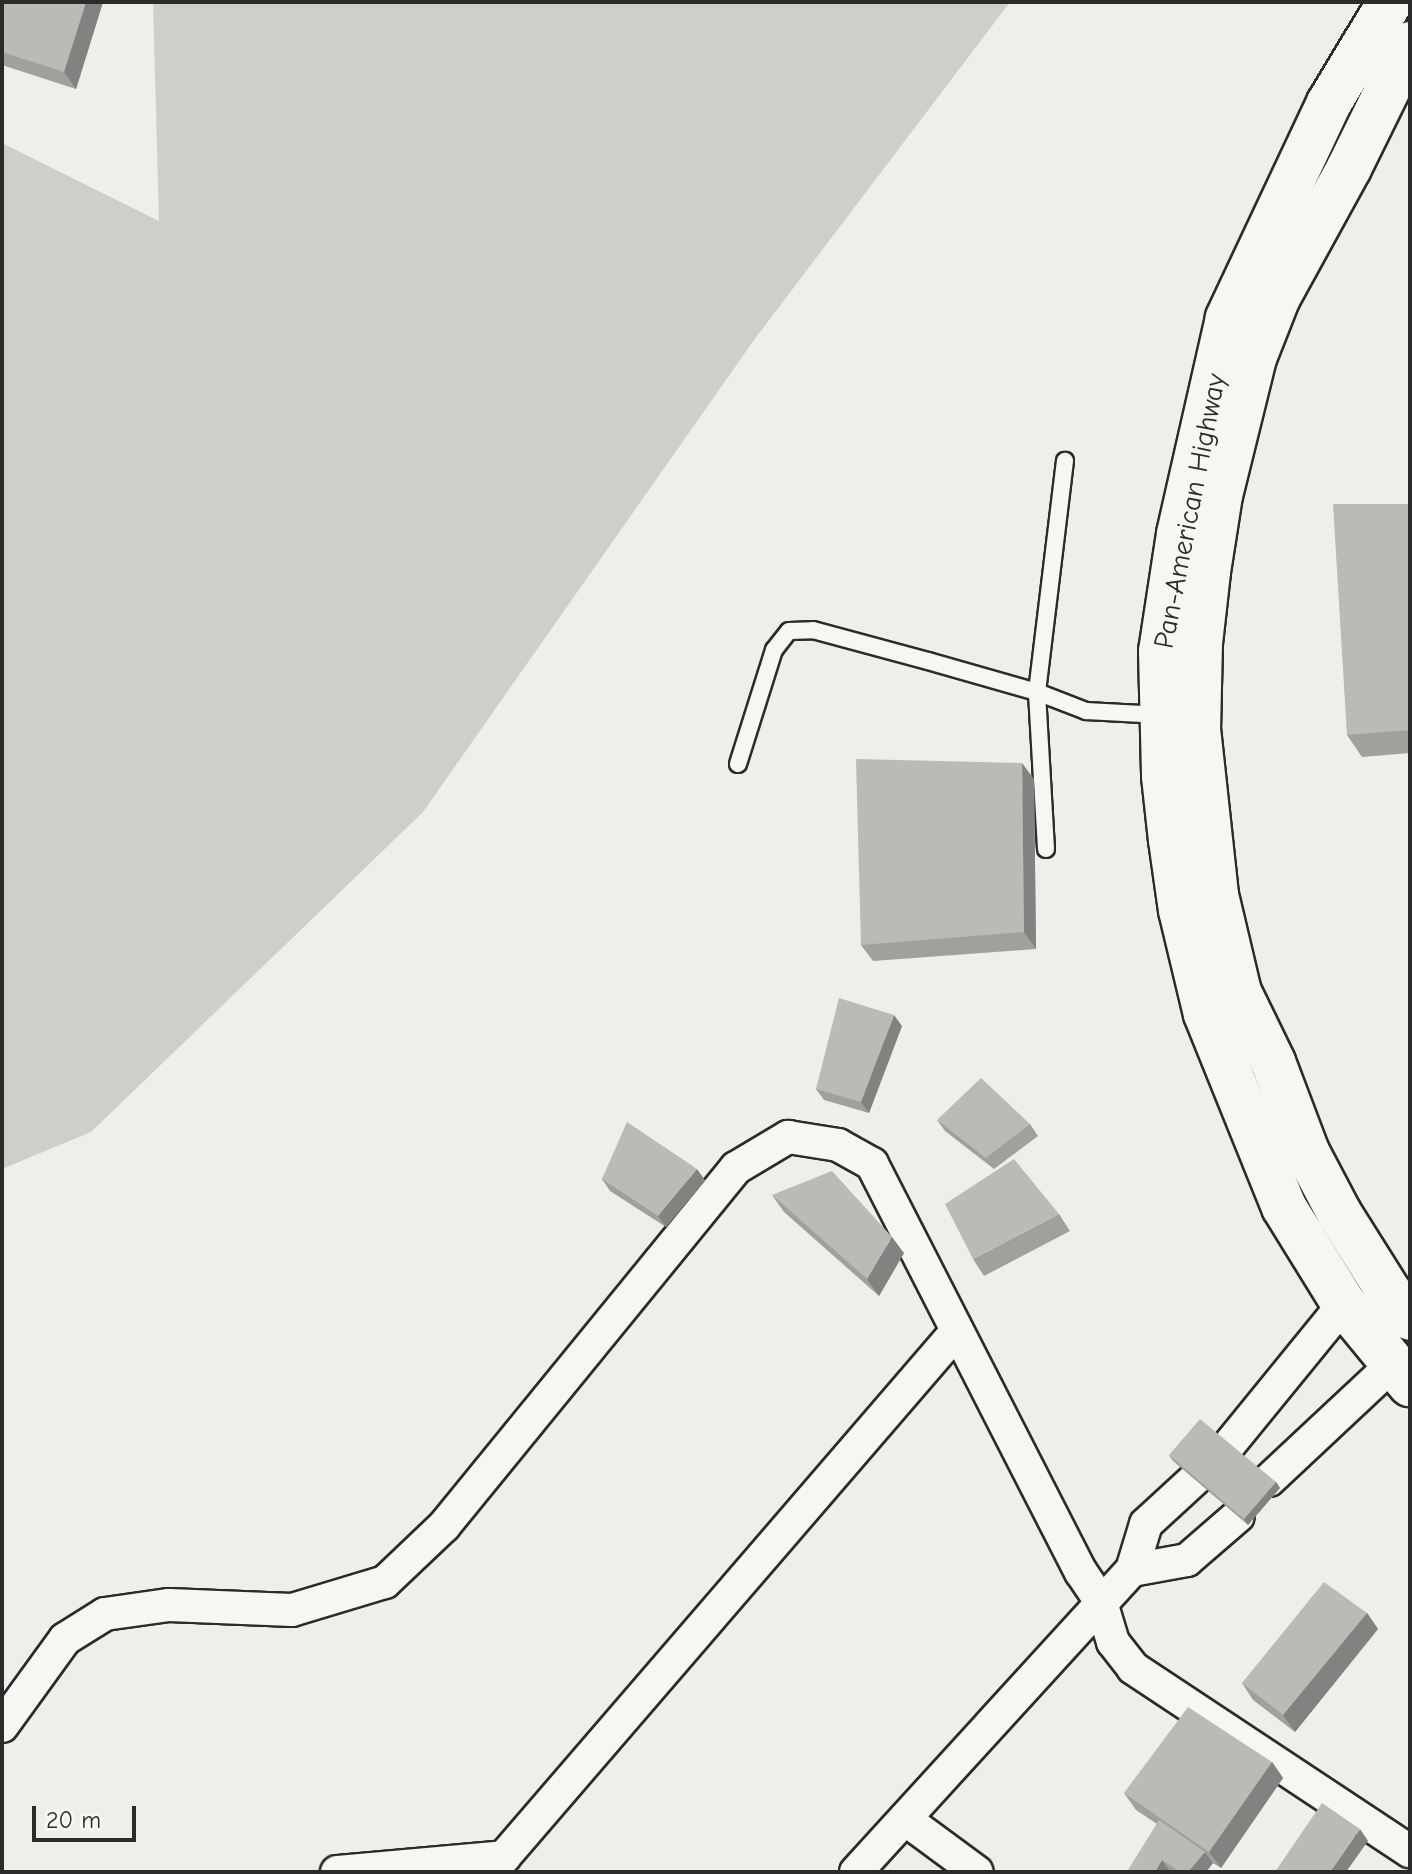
<!DOCTYPE html>
<html>
<head>
<meta charset="utf-8">
<style>
  body { margin:0 }
  #map { position:relative; width:1412px; height:1874px; overflow:hidden; background:#eeeeea; font-family:"Comic Neue",sans-serif }
  div>[style] { position:absolute }
  [style*='--x'] { left:calc(var(--x)*1px); top:calc(var(--y)*1px); width:calc(var(--w)*1px); rotate:calc(var(--a)*1deg) }
  .green>* { inset:0; background:#cececa }
  .roads { filter:drop-shadow(2px 0 #2b2b2b) drop-shadow(-2px 0 #2b2b2b) drop-shadow(0 2px #2b2b2b) drop-shadow(0 -2px #2b2b2b) }
  .service>* { height:16px; margin:-8px; padding:0 8px; transform-origin:8px; border-radius:8px; background:#f6f6f2 }
  .minor>* { height:32px; margin:-16px; padding:0 16px; transform-origin:16px; border-radius:16px; background:#f6f6f2 }
  .trunk>* { height:44px; margin:-22px; padding:0 22px; transform-origin:22px; border-radius:22px; background:#f6f6f2 }
  .wall>* { inset:0; background:#a0a09d }
  .shaded-wall>* { inset:0; background:#828280 }
  .building>* { inset:0; background:#babab7 }
  span { translate:-50% -50%; white-space:nowrap; text-align:center; line-height:1.15; -webkit-text-stroke:6px #f6f6f2; paint-order:stroke }
  .street-label { font-size:28px; color:#2b2b2b }
  .frame { position:absolute; inset:0; border:4px solid #2b2b2b; pointer-events:none }
  .scale { position:absolute; left:32px; top:1806px; width:104px; height:36px; box-sizing:border-box; border:4px solid #2b2b2b; border-top:0; padding-left:10px; font-size:24px; line-height:28px; white-space:nowrap; color:#2b2b2b; -webkit-text-stroke:6px #f6f6f2; paint-order:stroke }
</style>
</head>
<body>
<div id="map">
  <div class="green">
    <i style="clip-path:polygon(153px 2px,1010px 2px,754px 340px,423px 812px,91px 1132px,2px 1169px,2px 143px,159px 221px)"></i>
  </div>
  <div class="roads">
    <div class="service">
      <i style="--x:738;--y:764;--w:120;--a:-72.5"></i>
      <i style="--x:774;--y:650;--w:24;--a:-52"></i>
      <i style="--x:789;--y:631;--w:24;--a:-2"></i>
      <i style="--x:813;--y:630;--w:119;--a:15.1"></i>
      <i style="--x:928;--y:661;--w:113;--a:15.9"></i>
      <i style="--x:1037;--y:692;--w:53;--a:21.2"></i>
      <i style="--x:1086;--y:711;--w:75;--a:3.1"></i>
      <i style="--x:1046;--y:849;--w:157;--a:-93.3"></i>
      <i style="--x:1037;--y:692;--w:233;--a:-83.1"></i>
    </div>
    <div class="minor">
      <i style="--x:1229;--y:1445;--w:182;--a:-50.8"></i>
      <i style="--x:1269;--y:1480;--w:171;--a:-43.1"></i>
      <i style="--x:1132;--y:1570;--w:56;--a:-10.3"></i>
      <i style="--x:1187;--y:1560;--w:67;--a:-40.8"></i>
      <i style="--x:2;--y:1726;--w:107;--a:-54.1"></i>
      <i style="--x:65;--y:1639;--w:47;--a:-32"></i>
      <i style="--x:105;--y:1614;--w:65;--a:-8"></i>
      <i style="--x:169;--y:1605;--w:123;--a:2.3"></i>
      <i style="--x:292;--y:1610;--w:97;--a:-16.8"></i>
      <i style="--x:385;--y:1582;--w:81;--a:-43.5"></i>
      <i style="--x:444;--y:1526;--w:462;--a:-50.8"></i>
      <i style="--x:736;--y:1168;--w:61;--a:-30.8"></i>
      <i style="--x:788;--y:1137;--w:51;--a:9.1"></i>
      <i style="--x:838;--y:1145;--w:39;--a:29"></i>
      <i style="--x:872;--y:1164;--w:458;--a:62.9"></i>
      <i style="--x:1081;--y:1572;--w:36;--a:56"></i>
      <i style="--x:1101;--y:1602;--w:42;--a:73.3"></i>
      <i style="--x:1113;--y:1642;--w:33;--a:52"></i>
      <i style="--x:1133;--y:1668;--w:332;--a:33.5"></i>
      <i style="--x:905;--y:1819;--w:89;--a:36.4"></i>
      <i style="--x:337;--y:1872;--w:168;--a:-5.1"></i>
      <i style="--x:491;--y:1872;--w:714;--a:-49.26"></i>
      <i style="--x:856;--y:1872;--w:409;--a:-47.6"></i>
      <i style="--x:1132;--y:1570;--w:48;--a:-73.1"></i>
      <i style="--x:1146;--y:1524;--w:67;--a:-42.6"></i>
    </div>
    <div class="trunk">
      <i style="--x:1390;--y:2;--w:118;--a:121.1"></i>
      <i style="--x:1329;--y:103;--w:238;--a:115.2"></i>
      <i style="--x:1228;--y:318;--w:221;--a:102.8"></i>
      <i style="--x:1179;--y:534;--w:118;--a:98.7"></i>
      <i style="--x:1161;--y:651;--w:125;--a:88.6"></i>
      <i style="--x:1164;--y:776;--w:64;--a:83.8"></i>
      <i style="--x:1171;--y:840;--w:71;--a:81.9"></i>
      <i style="--x:1181;--y:910;--w:107;--a:76.5"></i>
      <i style="--x:1206;--y:1014;--w:208;--a:68"></i>
      <i style="--x:1284;--y:1207;--w:114;--a:58.3"></i>
      <i style="--x:1344;--y:1304;--w:104;--a:50.5"></i>
      <i style="--x:1410;--y:44;--w:138;--a:116.2"></i>
      <i style="--x:1349;--y:168;--w:147;--a:118.8"></i>
      <i style="--x:1278;--y:297;--w:66;--a:111.5"></i>
      <i style="--x:1254;--y:358;--w:141;--a:103.9"></i>
      <i style="--x:1220;--y:495;--w:78;--a:98.9"></i>
      <i style="--x:1208;--y:572;--w:71;--a:96.4"></i>
      <i style="--x:1200;--y:643;--w:86;--a:91.3"></i>
      <i style="--x:1198;--y:729;--w:167;--a:83.8"></i>
      <i style="--x:1216;--y:895;--w:100;--a:76.7"></i>
      <i style="--x:1239;--y:992;--w:78;--a:64.1"></i>
      <i style="--x:1273;--y:1062;--w:96;--a:69.3"></i>
      <i style="--x:1307;--y:1152;--w:69;--a:62.3"></i>
      <i style="--x:1339;--y:1213;--w:96;--a:57.8"></i>
      <i style="--x:1390;--y:1294;--w:31;--a:50"></i>
    </div>
  </div>
  <div class="wall">
    <i style="clip-path:polygon(2px 2px,103px 2px,76px 89px,2px 65px)"></i>
    <i style="clip-path:polygon(1410px 504px,1410px 753px,1362px 757px,1347px 735px)"></i>
    <i style="clip-path:polygon(1034px 779px,1036px 949px,873px 961px,861px 945px)"></i>
    <i style="clip-path:polygon(902px 1026px,869px 1113px,824px 1100px,816px 1089px)"></i>
    <i style="clip-path:polygon(937px 1120px,1030px 1124px,1038px 1136px,994px 1169px,945px 1131px)"></i>
    <i style="clip-path:polygon(602px 1179px,705px 1180px,666px 1227px,610px 1191px)"></i>
    <i style="clip-path:polygon(772px 1195px,904px 1253px,879px 1296px,784px 1212px)"></i>
    <i style="clip-path:polygon(1059px 1214px,1070px 1231px,984px 1276px,973px 1259px)"></i>
    <i style="clip-path:polygon(1169px 1455px,1276px 1482px,1280px 1488px,1248px 1525px,1173px 1461px)"></i>
    <i style="clip-path:polygon(1367px 1613px,1378px 1629px,1295px 1732px,1253px 1700px,1242px 1683px)"></i>
    <i style="clip-path:polygon(1272px 1762px,1283px 1778px,1221px 1868px,1213px 1863px,1206px 1872px,1127px 1872px,1157px 1824px,1136px 1810px,1124px 1793px)"></i>
  </div>
  <div class="shaded-wall">
    <i style="clip-path:polygon(86px 2px,103px 2px,76px 89px,64px 72px)"></i>
    <i style="clip-path:polygon(1022px 763px,1034px 779px,1036px 949px,1024px 932px)"></i>
    <i style="clip-path:polygon(894px 1015px,902px 1026px,869px 1113px,861px 1102px)"></i>
    <i style="clip-path:polygon(697px 1169px,705px 1180px,666px 1227px,658px 1216px)"></i>
    <i style="clip-path:polygon(892px 1237px,904px 1253px,879px 1296px,867px 1279px)"></i>
    <i style="clip-path:polygon(1276px 1482px,1280px 1488px,1248px 1525px,1244px 1519px)"></i>
    <i style="clip-path:polygon(1367px 1613px,1378px 1629px,1295px 1732px,1283px 1715px)"></i>
    <i style="clip-path:polygon(1272px 1762px,1283px 1778px,1221px 1868px,1209px 1852px)"></i>
    <i style="clip-path:polygon(1360px 1829px,1368px 1841px,1346px 1872px,1330px 1872px)"></i>
    <i style="clip-path:polygon(1205px 1852px,1213px 1863px,1206px 1872px,1188px 1872px)"></i>
    <i style="clip-path:polygon(1162px 1860px,1170px 1871px,1170px 1872px,1155px 1872px)"></i>
  </div>
  <div class="building">
    <i style="clip-path:polygon(2px 2px,86px 2px,64px 72px,2px 52px)"></i>
    <i style="clip-path:polygon(1333px 504px,1410px 504px,1410px 730px,1347px 735px)"></i>
    <i style="clip-path:polygon(856px 759px,1022px 763px,1024px 932px,861px 945px)"></i>
    <i style="clip-path:polygon(839px 998px,894px 1015px,861px 1102px,816px 1089px)"></i>
    <i style="clip-path:polygon(981px 1078px,1030px 1124px,986px 1158px,937px 1120px)"></i>
    <i style="clip-path:polygon(627px 1122px,697px 1169px,658px 1216px,602px 1179px)"></i>
    <i style="clip-path:polygon(1014px 1159px,1059px 1214px,973px 1259px,945px 1204px)"></i>
    <i style="clip-path:polygon(832px 1171px,892px 1237px,867px 1279px,772px 1195px)"></i>
    <i style="clip-path:polygon(1200px 1419px,1276px 1482px,1244px 1519px,1169px 1455px)"></i>
    <i style="clip-path:polygon(1324px 1582px,1367px 1613px,1283px 1715px,1242px 1683px)"></i>
    <i style="clip-path:polygon(1188px 1707px,1272px 1762px,1209px 1852px,1124px 1793px)"></i>
    <i style="clip-path:polygon(1322px 1803px,1360px 1829px,1330px 1872px,1275px 1872px)"></i>
    <i style="clip-path:polygon(1159px 1820px,1205px 1852px,1188px 1872px,1180px 1872px,1162px 1860px,1155px 1872px,1127px 1872px)"></i>
  </div>
  <div class="street-label">
    <span style="left:1190px;top:511px;rotate:-79deg">Pan-American Highway</span>
  </div>
  <div class="frame"></div>
  <div class="scale">20 m</div>
</div>
</body>
</html>
